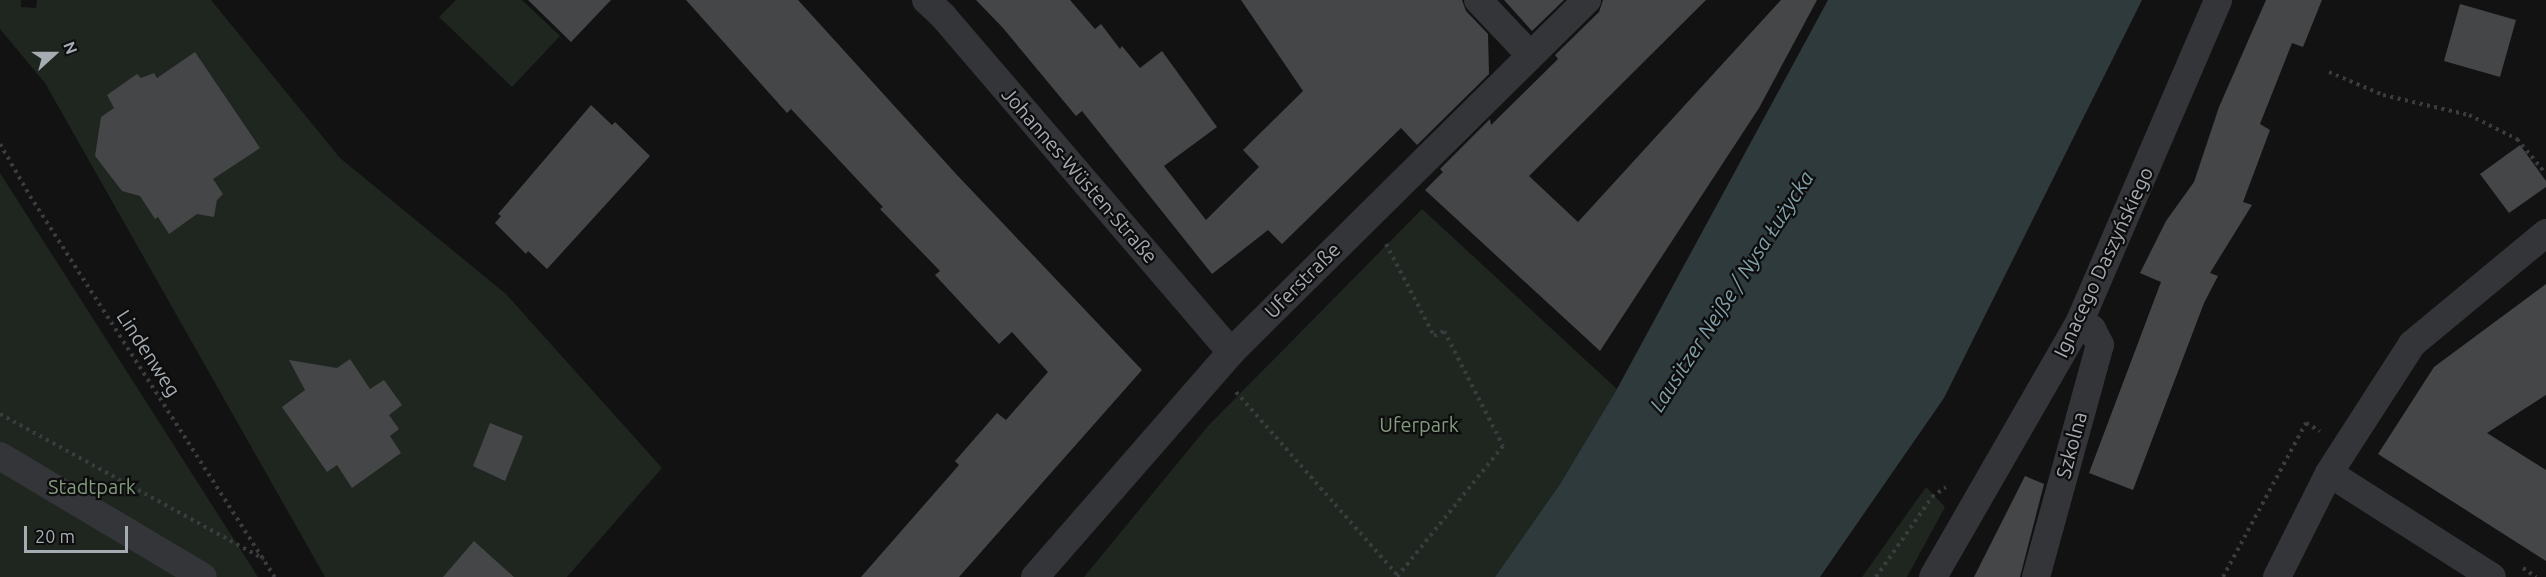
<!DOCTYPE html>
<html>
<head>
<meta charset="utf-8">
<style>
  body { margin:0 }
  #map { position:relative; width:2546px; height:577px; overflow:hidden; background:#121213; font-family:Ubuntu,sans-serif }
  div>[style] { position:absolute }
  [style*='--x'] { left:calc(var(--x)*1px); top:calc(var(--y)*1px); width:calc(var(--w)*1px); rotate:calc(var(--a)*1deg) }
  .green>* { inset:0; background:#1f251f }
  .water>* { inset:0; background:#2f3a3c }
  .building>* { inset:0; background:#444648 }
  .path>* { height:4px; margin-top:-2px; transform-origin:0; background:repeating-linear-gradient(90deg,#3a3c3f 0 3px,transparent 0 7.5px) }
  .street>* { height:28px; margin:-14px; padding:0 14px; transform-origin:14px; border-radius:14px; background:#343538 }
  span { translate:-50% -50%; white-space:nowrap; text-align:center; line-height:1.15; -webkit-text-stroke:4.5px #0d0d0e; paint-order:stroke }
  .street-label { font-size:20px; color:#a5acb2 }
  .park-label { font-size:20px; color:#839b7e }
  .water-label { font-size:21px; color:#80a0a9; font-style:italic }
  .north { position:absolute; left:24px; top:24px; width:60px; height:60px; -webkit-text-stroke:4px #0d0d0e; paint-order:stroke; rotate:69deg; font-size:16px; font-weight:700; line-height:24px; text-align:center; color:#a5acb2 }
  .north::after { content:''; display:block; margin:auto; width:21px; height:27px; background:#a5acb2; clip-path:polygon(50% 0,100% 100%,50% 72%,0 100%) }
  .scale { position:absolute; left:24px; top:526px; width:104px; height:27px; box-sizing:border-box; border:3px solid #a5acb2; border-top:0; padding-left:8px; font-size:18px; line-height:21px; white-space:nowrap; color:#a5acb2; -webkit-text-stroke:4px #0d0d0e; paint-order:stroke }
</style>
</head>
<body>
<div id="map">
  <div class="green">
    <i style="clip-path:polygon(0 0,21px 0,21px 7px,36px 8px,37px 0,211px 0,340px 158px,506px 294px,662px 468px,567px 577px,325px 577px,45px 83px,0 29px)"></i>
    <i style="clip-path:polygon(456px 0,522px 0,560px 36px,512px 87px,439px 17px)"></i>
    <i style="clip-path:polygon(0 173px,258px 577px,0 577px)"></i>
    <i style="clip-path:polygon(1422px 209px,1617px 389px,1560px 484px,1495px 577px,1084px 577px,1208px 426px)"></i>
    <i style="clip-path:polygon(1926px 487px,1945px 507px,1907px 577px,1862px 577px)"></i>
  </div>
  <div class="water">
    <i style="clip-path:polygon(1828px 0,2142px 0,1944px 398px,1820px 577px,1495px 577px,1560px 484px,1617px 389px)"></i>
  </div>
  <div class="building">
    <i style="clip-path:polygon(528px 0,611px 0,571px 42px)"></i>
    <i style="clip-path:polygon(686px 0,798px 0,957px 175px,1142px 370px,959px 577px,861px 577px,959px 465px,955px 461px,997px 413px,1006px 420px,1048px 372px,1012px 332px,999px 344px,935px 275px,940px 271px,880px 209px,883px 207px,791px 109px,787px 113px)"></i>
    <i style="clip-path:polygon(976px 0,1070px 0,1095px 29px,1101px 24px,1120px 49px,1122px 46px,1140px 68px,1162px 51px,1217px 127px,1164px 166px,1206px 220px,1259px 167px,1243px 150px,1303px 91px,1241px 0,1462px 0,1466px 11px,1488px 34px,1489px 74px,1417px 145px,1401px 128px,1282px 244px,1268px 230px,1212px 274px,1082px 111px,1076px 116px,1003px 28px)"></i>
    <i style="clip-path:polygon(1504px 0,1564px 0,1532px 31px)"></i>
    <i style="clip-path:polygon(1603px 0,1706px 0,1529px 176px,1578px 222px,1781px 0,1817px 0,1759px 108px,1600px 351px,1425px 190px,1443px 172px,1440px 169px,1490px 119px,1491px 125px,1558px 59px,1555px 55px,1599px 12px)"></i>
    <i style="clip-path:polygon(2266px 0,2322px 0,2303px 47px,2292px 43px,2260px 124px,2270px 130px,2243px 202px,2252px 205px,2210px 273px,2218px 276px,2204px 303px,2133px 490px,2089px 473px,2161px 282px,2140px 273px,2166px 221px,2194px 182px,2219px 107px)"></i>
    <i style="clip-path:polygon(2460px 4px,2516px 20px,2500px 77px,2444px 61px)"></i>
    <i style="clip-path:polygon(195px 52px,260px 148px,213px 179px,223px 194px,217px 200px,214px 217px,197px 214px,169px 234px,158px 217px,155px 219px,140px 196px,122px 191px,95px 156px,101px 117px,114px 108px,107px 95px,137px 74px,141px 78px,154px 73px,157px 78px)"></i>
    <i style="clip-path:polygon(591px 105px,612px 125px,615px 122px,650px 156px,547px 269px,528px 251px,526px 254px,495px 223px,501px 216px,498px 214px)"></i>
    <i style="clip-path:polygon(2520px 145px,2546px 181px,2546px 187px,2509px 213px,2480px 174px)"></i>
    <i style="clip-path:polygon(2546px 284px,2546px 395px,2487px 433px,2546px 470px,2546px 561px,2378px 454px,2434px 367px)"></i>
    <i style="clip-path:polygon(350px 359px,370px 389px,384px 380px,402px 405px,389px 415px,399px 429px,390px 436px,401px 453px,352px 488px,337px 465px,327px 472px,282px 407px,305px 390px,289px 360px,337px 368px)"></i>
    <i style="clip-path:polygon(490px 423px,523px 436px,505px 481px,473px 466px)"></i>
    <i style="clip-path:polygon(2025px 476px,2044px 484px,2020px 577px,1974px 577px)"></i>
    <i style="clip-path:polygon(474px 541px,514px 577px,443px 577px)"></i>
  </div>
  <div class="path">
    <i style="--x:2329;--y:72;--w:59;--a:23.1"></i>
    <i style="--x:2383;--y:95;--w:88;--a:13.1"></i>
    <i style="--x:2469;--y:115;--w:54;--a:26.6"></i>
    <i style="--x:2517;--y:139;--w:45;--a:50.4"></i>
    <i style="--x:0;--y:144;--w:60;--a:60"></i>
    <i style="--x:30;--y:196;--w:453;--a:57.3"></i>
    <i style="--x:1386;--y:244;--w:104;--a:62.4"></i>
    <i style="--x:1434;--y:336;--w:11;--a:-27"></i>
    <i style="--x:1444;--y:331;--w:129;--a:62.8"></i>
    <i style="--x:1503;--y:446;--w:169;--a:129"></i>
    <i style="--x:1236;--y:392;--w:245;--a:48.6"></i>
    <i style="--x:0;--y:414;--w:301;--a:28.8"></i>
    <i style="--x:2523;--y:568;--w:16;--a:35"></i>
    <i style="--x:1876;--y:577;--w:98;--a:-55"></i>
    <i style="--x:1932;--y:497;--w:17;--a:-36"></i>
    <i style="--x:2223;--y:577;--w:175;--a:-61.7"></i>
    <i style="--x:2306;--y:423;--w:16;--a:30"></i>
  </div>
  <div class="street">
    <i style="--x:926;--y:0;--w:23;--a:43"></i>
    <i style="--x:943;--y:16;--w:443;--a:49.4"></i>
    <i style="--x:1478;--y:0;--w:76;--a:46.6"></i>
    <i style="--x:0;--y:456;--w:236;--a:30.8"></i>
    <i style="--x:2329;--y:473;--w:193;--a:32.5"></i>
    <i style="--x:1035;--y:577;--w:298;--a:-48.9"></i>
    <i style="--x:1231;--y:352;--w:501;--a:-44.68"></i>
    <i style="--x:1933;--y:577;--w:295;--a:-60.1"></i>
    <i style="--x:2080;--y:321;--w:349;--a:-66.7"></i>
    <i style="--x:2036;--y:577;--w:241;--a:-74.6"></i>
    <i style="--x:2100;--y:345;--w:18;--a:-117"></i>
    <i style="--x:2092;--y:329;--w:14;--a:-146"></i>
    <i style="--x:2277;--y:577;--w:116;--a:-63.4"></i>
    <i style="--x:2329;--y:473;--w:153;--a:-57.2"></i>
    <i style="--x:2412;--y:344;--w:174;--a:-39.6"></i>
  </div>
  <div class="street-label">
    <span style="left:1080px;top:175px;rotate:49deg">Johannes-Wüsten-Straße</span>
    <span style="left:2103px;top:262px;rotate:-65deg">Ignacego Daszyńskiego</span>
    <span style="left:1302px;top:280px;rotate:-45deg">Uferstraße</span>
    <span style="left:149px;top:353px;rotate:57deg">Lindenweg</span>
    <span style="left:2071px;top:445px;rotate:-75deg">Szkolna</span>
  </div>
  <div class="park-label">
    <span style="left:1419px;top:424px">Uferpark</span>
    <span style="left:92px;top:486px">Stadtpark</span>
  </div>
  <div class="water-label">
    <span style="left:1731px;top:291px;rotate:-57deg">Lausitzer Neiße / Nysa Łużycka</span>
  </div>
  <div class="north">N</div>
  <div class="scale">20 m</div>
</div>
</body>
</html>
